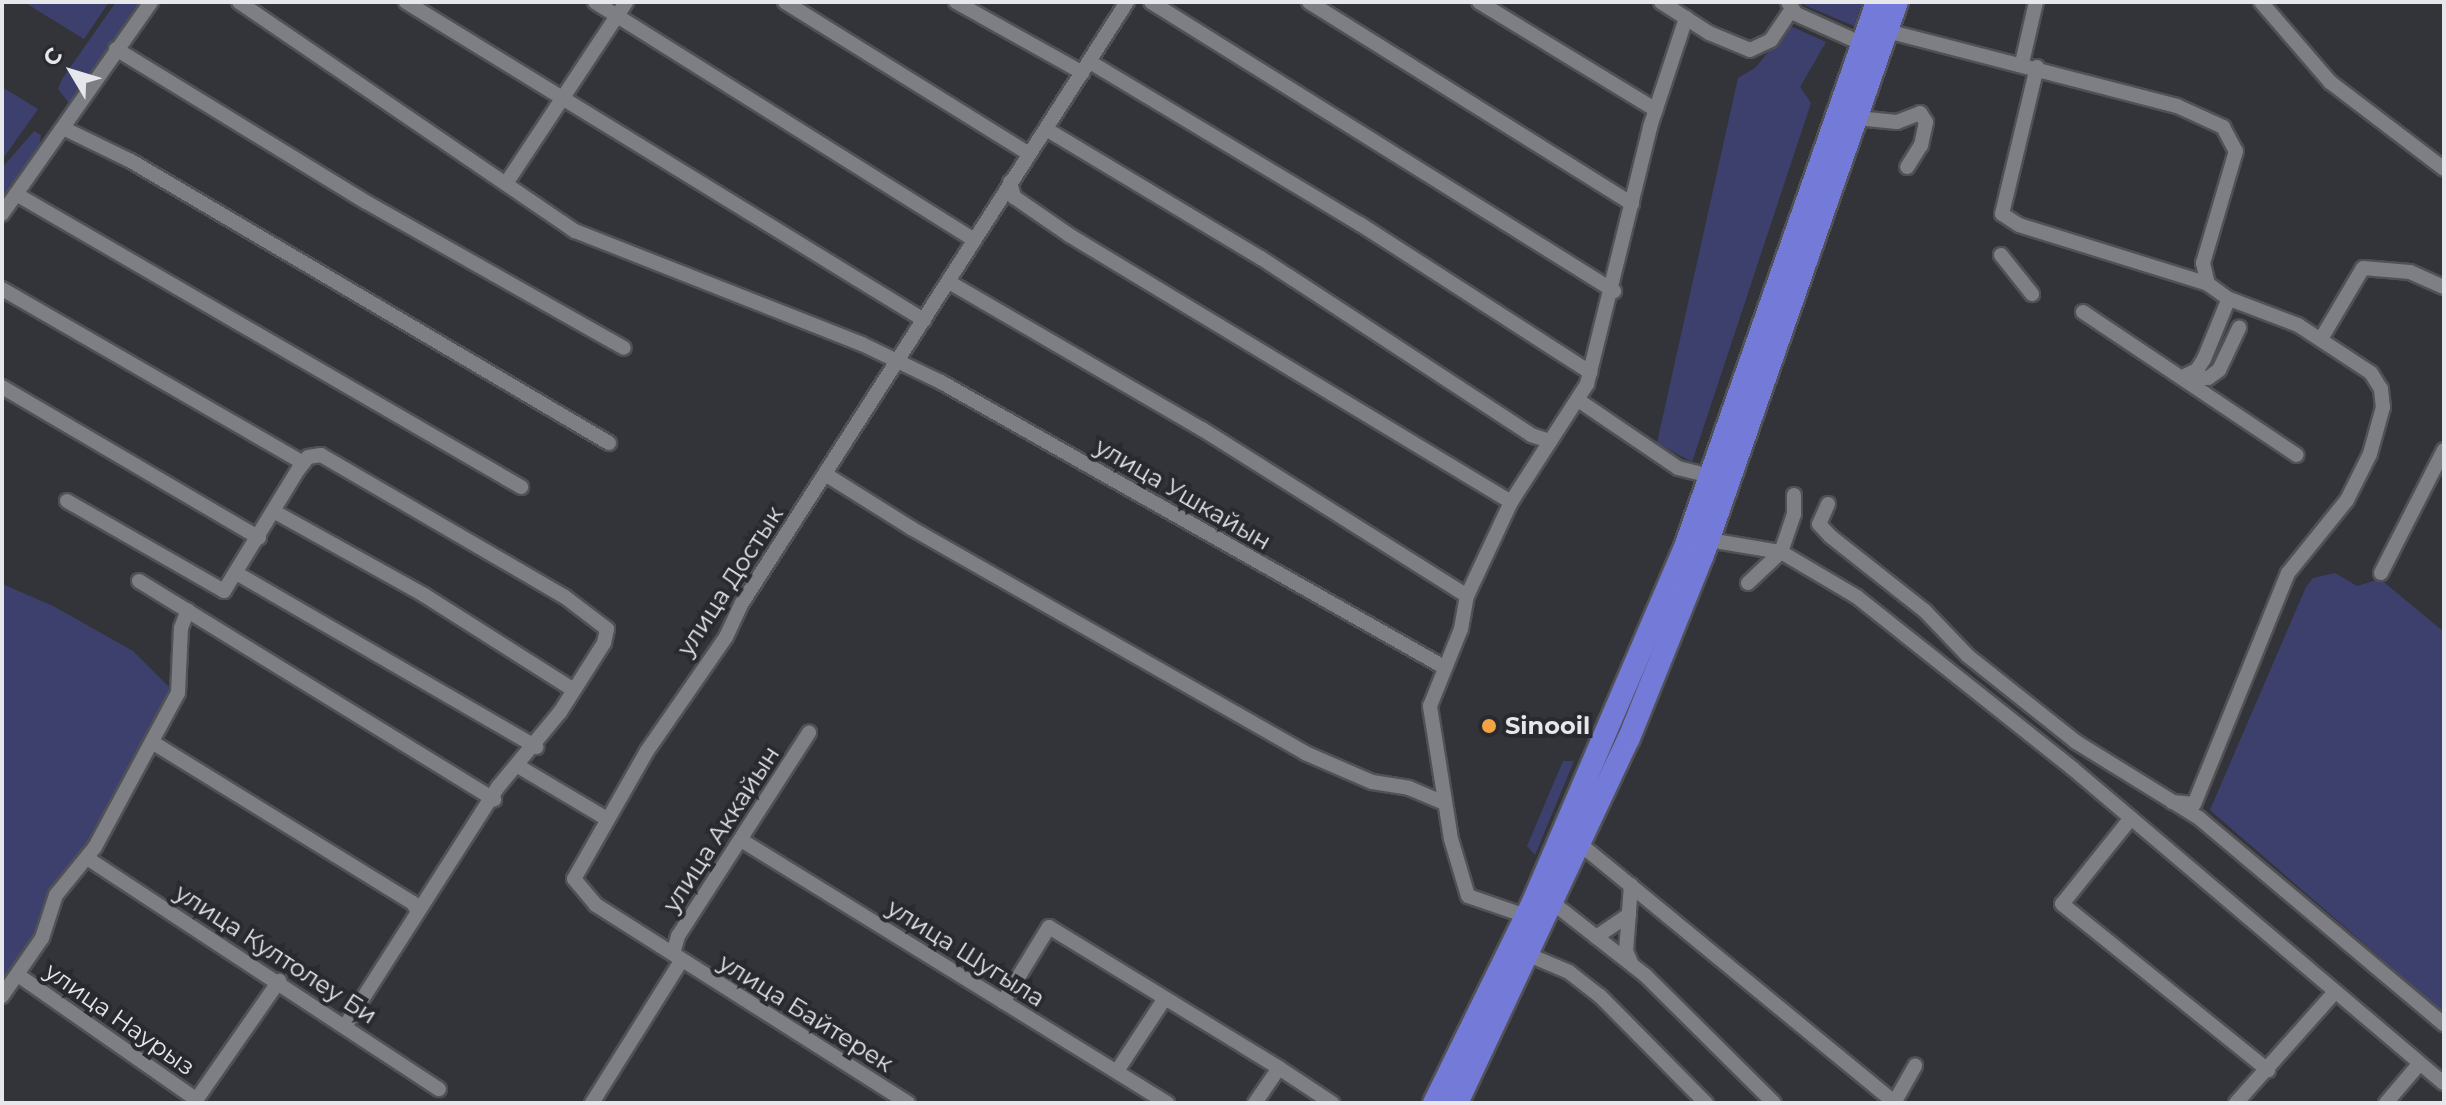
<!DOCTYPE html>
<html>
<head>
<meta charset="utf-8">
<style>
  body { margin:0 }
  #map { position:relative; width:2446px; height:1105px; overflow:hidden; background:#333439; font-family:Montserrat,sans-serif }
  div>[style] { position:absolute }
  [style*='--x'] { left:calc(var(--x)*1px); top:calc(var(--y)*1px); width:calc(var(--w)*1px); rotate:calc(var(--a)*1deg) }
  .green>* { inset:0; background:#3d406d }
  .roads { filter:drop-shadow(2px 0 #505155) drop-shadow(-2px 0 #505155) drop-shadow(0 2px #505155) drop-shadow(0 -2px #505155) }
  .minor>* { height:14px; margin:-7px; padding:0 7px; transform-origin:7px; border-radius:7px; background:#7e7f85 }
  .highway>* { height:22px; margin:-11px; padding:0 11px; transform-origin:11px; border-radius:11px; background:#747ad8 }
  .dots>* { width:22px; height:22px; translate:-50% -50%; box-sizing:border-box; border:4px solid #292a2f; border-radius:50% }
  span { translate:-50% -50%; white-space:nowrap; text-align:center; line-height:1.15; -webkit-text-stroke:8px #292a2f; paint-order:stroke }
  .street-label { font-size:24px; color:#e6e7ea }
  .poi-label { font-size:24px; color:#e6e7ea; font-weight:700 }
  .left { translate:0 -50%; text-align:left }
  .frame { position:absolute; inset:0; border:4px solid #e6e7ea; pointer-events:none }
  .north { position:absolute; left:32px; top:32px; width:80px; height:80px; -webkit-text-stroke:6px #292a2f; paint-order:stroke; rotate:308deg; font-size:22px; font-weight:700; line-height:32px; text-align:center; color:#e6e7ea }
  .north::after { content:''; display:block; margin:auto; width:28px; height:36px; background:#e6e7ea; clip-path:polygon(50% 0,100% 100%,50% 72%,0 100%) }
</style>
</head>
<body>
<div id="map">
  <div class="green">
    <i style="clip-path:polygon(24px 2px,109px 2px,84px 39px)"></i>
    <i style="clip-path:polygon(116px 2px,145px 2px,73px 104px,68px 102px,58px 89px,62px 79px)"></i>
    <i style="clip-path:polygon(1797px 2px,1861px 2px,1862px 3px,1854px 26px)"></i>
    <i style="clip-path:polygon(1790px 26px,1826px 42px,1800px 87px,1811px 103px,1692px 462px,1657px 443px,1738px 78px,1755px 68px)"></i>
    <i style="clip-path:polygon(2px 87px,38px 109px,2px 160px)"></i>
    <i style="clip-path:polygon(34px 131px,41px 135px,39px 149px,2px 205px,2px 168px)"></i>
    <i style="clip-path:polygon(2335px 573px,2357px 586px,2380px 579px,2444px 632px,2444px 1013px,2210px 810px,2306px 587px,2313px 578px)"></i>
    <i style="clip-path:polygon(2px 584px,53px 606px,133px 651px,174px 692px,89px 853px,73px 862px,57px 885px,41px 930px,2px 987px)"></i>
    <i style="clip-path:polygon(1563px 761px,1574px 761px,1535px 855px,1527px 846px)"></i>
  </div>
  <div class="roads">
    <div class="minor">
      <i style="--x:239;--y:2;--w:407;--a:34.3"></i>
      <i style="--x:575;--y:231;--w:308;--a:21.5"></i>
      <i style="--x:862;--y:344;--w:88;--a:25.7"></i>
      <i style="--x:941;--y:382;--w:578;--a:29.54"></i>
      <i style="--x:406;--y:2;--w:608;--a:31.55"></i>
      <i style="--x:595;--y:2;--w:448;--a:32.1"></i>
      <i style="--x:785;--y:2;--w:286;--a:31.9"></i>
      <i style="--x:956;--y:2;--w:145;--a:29.2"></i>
      <i style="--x:1151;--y:2;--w:546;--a:31.97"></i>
      <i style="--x:1309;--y:2;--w:381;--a:32"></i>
      <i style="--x:1479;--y:2;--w:207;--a:31.4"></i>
      <i style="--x:1661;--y:2;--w:57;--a:32.9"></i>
      <i style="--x:1709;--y:33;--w:44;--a:22.5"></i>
      <i style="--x:1750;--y:50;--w:23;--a:-25"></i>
      <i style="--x:1771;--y:40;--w:36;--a:-56"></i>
      <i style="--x:1788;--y:2;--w:14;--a:56"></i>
      <i style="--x:1796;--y:14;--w:73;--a:24.1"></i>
      <i style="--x:2261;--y:2;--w:106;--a:49.2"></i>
      <i style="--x:2330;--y:82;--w:143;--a:37.3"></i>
      <i style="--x:1887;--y:31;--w:300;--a:14.5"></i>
      <i style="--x:2177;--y:106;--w:51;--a:24.5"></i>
      <i style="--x:2223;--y:127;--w:27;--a:62"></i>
      <i style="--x:2236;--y:151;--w:117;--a:106.4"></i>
      <i style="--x:2203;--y:263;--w:22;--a:77"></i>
      <i style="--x:116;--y:49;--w:293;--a:31.5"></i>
      <i style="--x:366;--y:202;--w:296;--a:29.5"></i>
      <i style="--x:1090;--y:62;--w:315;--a:31"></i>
      <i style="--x:1360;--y:224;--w:274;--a:32.8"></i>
      <i style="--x:2022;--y:63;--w:63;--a:-77.1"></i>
      <i style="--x:2037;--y:67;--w:151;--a:103.4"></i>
      <i style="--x:2002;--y:214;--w:20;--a:33"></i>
      <i style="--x:2019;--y:225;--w:198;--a:17.3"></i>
      <i style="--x:2208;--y:284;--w:24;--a:36"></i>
      <i style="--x:2227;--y:298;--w:76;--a:20.8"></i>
      <i style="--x:2298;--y:325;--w:87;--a:33.3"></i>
      <i style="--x:2371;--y:373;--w:19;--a:58"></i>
      <i style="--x:2381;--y:389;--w:18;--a:84"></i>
      <i style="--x:2383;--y:407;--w:49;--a:105.5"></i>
      <i style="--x:2370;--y:454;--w:51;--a:116.6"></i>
      <i style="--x:2347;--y:500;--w:94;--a:128.9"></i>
      <i style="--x:2288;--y:573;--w:249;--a:112.1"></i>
      <i style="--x:2194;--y:804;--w:22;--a:-175"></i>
      <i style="--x:1857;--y:118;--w:40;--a:5.7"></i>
      <i style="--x:1897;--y:122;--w:25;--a:-21"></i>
      <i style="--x:1920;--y:113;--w:11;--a:56"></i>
      <i style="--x:1926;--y:122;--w:24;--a:102"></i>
      <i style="--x:1921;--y:145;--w:26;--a:122"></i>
      <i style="--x:63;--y:128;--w:76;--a:25.9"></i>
      <i style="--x:131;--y:161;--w:555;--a:30.54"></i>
      <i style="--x:1046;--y:129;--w:251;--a:31"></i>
      <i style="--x:1261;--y:258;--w:323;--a:33.2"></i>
      <i style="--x:1531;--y:435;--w:20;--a:18"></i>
      <i style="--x:507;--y:182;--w:216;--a:-56.5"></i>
      <i style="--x:1010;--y:182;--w:16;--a:75"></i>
      <i style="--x:1014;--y:197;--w:67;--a:34.6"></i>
      <i style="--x:1069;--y:235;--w:516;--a:31.14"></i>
      <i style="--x:16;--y:194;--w:584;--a:30.12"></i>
      <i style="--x:2;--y:214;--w:259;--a:-54.9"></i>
      <i style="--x:2001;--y:255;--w:50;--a:51.5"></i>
      <i style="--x:949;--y:282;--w:293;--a:30.2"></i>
      <i style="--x:1202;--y:429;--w:313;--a:32.2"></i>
      <i style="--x:2;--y:289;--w:348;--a:30"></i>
      <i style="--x:2083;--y:312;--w:257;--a:33.8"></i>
      <i style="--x:2321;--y:339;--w:82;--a:-59.4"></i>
      <i style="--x:2363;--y:268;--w:47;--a:4.9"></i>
      <i style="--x:2410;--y:272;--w:37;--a:24"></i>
      <i style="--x:2182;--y:377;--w:17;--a:-25"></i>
      <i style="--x:2197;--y:370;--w:13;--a:-58"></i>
      <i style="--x:2204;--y:359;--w:61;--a:-67.7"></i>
      <i style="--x:2186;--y:378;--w:22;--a:0"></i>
      <i style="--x:2208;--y:378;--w:14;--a:-36"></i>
      <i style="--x:2219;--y:370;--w:47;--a:-64.5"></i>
      <i style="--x:2;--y:387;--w:298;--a:30.4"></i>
      <i style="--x:1578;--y:400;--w:121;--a:34.2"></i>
      <i style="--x:1678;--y:468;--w:33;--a:14"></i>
      <i style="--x:825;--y:474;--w:102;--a:32.1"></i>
      <i style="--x:911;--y:528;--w:454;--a:29.7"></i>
      <i style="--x:1305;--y:753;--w:73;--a:23.4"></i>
      <i style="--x:1372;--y:782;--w:37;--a:9"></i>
      <i style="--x:1409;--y:788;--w:38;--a:23"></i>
      <i style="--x:67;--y:501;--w:181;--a:29.8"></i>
      <i style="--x:224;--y:591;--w:142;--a:-58.6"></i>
      <i style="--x:298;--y:470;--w:16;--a:-52"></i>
      <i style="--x:308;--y:457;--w:13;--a:-9"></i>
      <i style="--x:321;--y:455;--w:282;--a:30.2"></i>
      <i style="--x:565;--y:597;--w:53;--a:37.3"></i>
      <i style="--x:607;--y:629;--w:14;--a:102"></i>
      <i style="--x:604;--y:643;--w:82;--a:122.5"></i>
      <i style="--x:560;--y:712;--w:97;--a:129.6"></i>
      <i style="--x:498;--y:787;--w:282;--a:122.6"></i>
      <i style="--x:1828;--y:504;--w:22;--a:114"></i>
      <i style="--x:1819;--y:524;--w:16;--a:47"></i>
      <i style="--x:1830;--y:536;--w:121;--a:38.3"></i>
      <i style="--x:1925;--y:611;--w:62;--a:46.3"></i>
      <i style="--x:1968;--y:656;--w:138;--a:38.5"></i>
      <i style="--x:2076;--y:742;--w:145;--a:31.7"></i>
      <i style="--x:2199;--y:818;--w:320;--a:40.1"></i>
      <i style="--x:275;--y:512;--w:171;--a:29.1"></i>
      <i style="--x:424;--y:595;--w:175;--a:32.4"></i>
      <i style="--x:1709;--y:540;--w:73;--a:9.5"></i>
      <i style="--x:1781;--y:552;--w:88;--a:30.6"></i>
      <i style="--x:1857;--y:597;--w:275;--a:38.5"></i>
      <i style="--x:2072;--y:768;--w:487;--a:40.3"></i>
      <i style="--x:2381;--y:573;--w:138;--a:-62.9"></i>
      <i style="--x:238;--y:574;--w:345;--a:30.1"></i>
      <i style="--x:139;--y:581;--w:417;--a:31.6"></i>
      <i style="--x:1748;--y:583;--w:45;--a:-43.2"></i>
      <i style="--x:1781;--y:552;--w:40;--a:-71.1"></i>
      <i style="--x:1794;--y:514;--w:19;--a:-90"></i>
      <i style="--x:152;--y:742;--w:307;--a:31.7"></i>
      <i style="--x:413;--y:903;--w:10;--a:61"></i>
      <i style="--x:518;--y:766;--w:104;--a:30.8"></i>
      <i style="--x:2131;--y:818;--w:110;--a:128.7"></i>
      <i style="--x:2062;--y:904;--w:265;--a:38.9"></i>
      <i style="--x:741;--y:840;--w:501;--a:31.69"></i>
      <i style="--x:1580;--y:844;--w:408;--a:39.4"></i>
      <i style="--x:87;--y:858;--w:421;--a:33.3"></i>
      <i style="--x:1631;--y:885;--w:66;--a:94.3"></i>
      <i style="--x:1626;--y:951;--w:13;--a:67"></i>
      <i style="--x:1553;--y:903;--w:118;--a:38.1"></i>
      <i style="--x:1646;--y:976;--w:180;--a:44.8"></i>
      <i style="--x:1526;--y:916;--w:61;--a:-161"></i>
      <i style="--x:1468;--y:896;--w:59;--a:-106.6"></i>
      <i style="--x:1451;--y:839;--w:135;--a:-99"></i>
      <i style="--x:1430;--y:706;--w:83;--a:-68.1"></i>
      <i style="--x:1461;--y:629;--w:34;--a:-80"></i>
      <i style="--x:1467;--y:596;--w:104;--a:-64.9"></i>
      <i style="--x:1511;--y:502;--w:140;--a:-57.2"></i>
      <i style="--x:1587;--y:384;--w:265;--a:-76.2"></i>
      <i style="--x:1650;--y:127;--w:115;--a:-71.7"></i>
      <i style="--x:1596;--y:937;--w:40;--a:-34"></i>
      <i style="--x:674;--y:950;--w:15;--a:-74"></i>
      <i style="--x:678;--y:936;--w:242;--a:-57.2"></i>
      <i style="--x:1529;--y:955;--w:43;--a:23"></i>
      <i style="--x:1569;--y:972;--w:39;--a:38"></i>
      <i style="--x:1600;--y:996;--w:151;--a:45.3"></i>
      <i style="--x:18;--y:975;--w:217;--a:34.9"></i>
      <i style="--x:2;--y:996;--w:70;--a:-55.4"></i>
      <i style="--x:42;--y:938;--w:45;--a:-72"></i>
      <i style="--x:56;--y:895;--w:62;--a:-50.9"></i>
      <i style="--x:95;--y:847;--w:175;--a:-61.7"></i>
      <i style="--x:178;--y:693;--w:65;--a:-87.4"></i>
      <i style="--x:181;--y:628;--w:19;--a:-69"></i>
      <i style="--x:1003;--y:1002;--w:88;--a:-58.5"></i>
      <i style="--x:1049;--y:927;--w:270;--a:31.5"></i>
      <i style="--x:1117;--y:1071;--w:84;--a:-56.7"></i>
      <i style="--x:194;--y:1103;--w:149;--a:-55.1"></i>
      <i style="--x:592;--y:1103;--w:168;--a:-57.9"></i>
      <i style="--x:908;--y:1103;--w:370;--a:-147.6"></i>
      <i style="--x:596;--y:905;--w:34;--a:-130"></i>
      <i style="--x:574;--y:879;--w:147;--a:-60.3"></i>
      <i style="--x:647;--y:751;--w:139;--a:-55.3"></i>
      <i style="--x:726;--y:637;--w:38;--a:-65"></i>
      <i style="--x:742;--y:603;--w:714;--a:-57.36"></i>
      <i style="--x:1255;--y:1103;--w:42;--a:-55.6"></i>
      <i style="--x:1279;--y:1068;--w:64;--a:33.4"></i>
      <i style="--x:1894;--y:1103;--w:43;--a:-60.4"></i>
      <i style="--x:2236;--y:1103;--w:149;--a:-48.3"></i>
      <i style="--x:2386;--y:1103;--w:52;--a:-49.6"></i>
    </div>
    <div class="highway">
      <i style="--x:1434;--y:1103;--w:222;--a:-63.8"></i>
      <i style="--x:1532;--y:904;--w:388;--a:-66.8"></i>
      <i style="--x:1685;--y:547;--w:578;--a:-70.59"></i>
      <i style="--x:1457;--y:1103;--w:403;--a:-64.8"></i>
      <i style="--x:1629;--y:738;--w:197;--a:-68"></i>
      <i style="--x:1703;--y:555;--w:586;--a:-70.67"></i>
    </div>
  </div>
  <div class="dots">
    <i style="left:1489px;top:726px;background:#f3a442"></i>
  </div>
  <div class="street-label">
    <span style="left:1183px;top:494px;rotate:30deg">улица Ушкайын</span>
    <span style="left:730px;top:581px;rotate:-57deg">улица Достык</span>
    <span style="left:721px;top:829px;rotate:-57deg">улица Аккайын</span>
    <span style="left:966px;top:953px;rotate:32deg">улица Шугыла</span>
    <span style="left:276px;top:954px;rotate:33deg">улица Култолеу Би</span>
    <span style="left:806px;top:1013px;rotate:32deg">улица Байтерек</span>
    <span style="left:120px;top:1019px;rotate:35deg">улица Наурыз</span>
  </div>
  <div class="poi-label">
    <span class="left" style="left:1505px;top:726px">Sinooil</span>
  </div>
  <div class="frame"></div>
  <div class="north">С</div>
</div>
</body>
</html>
